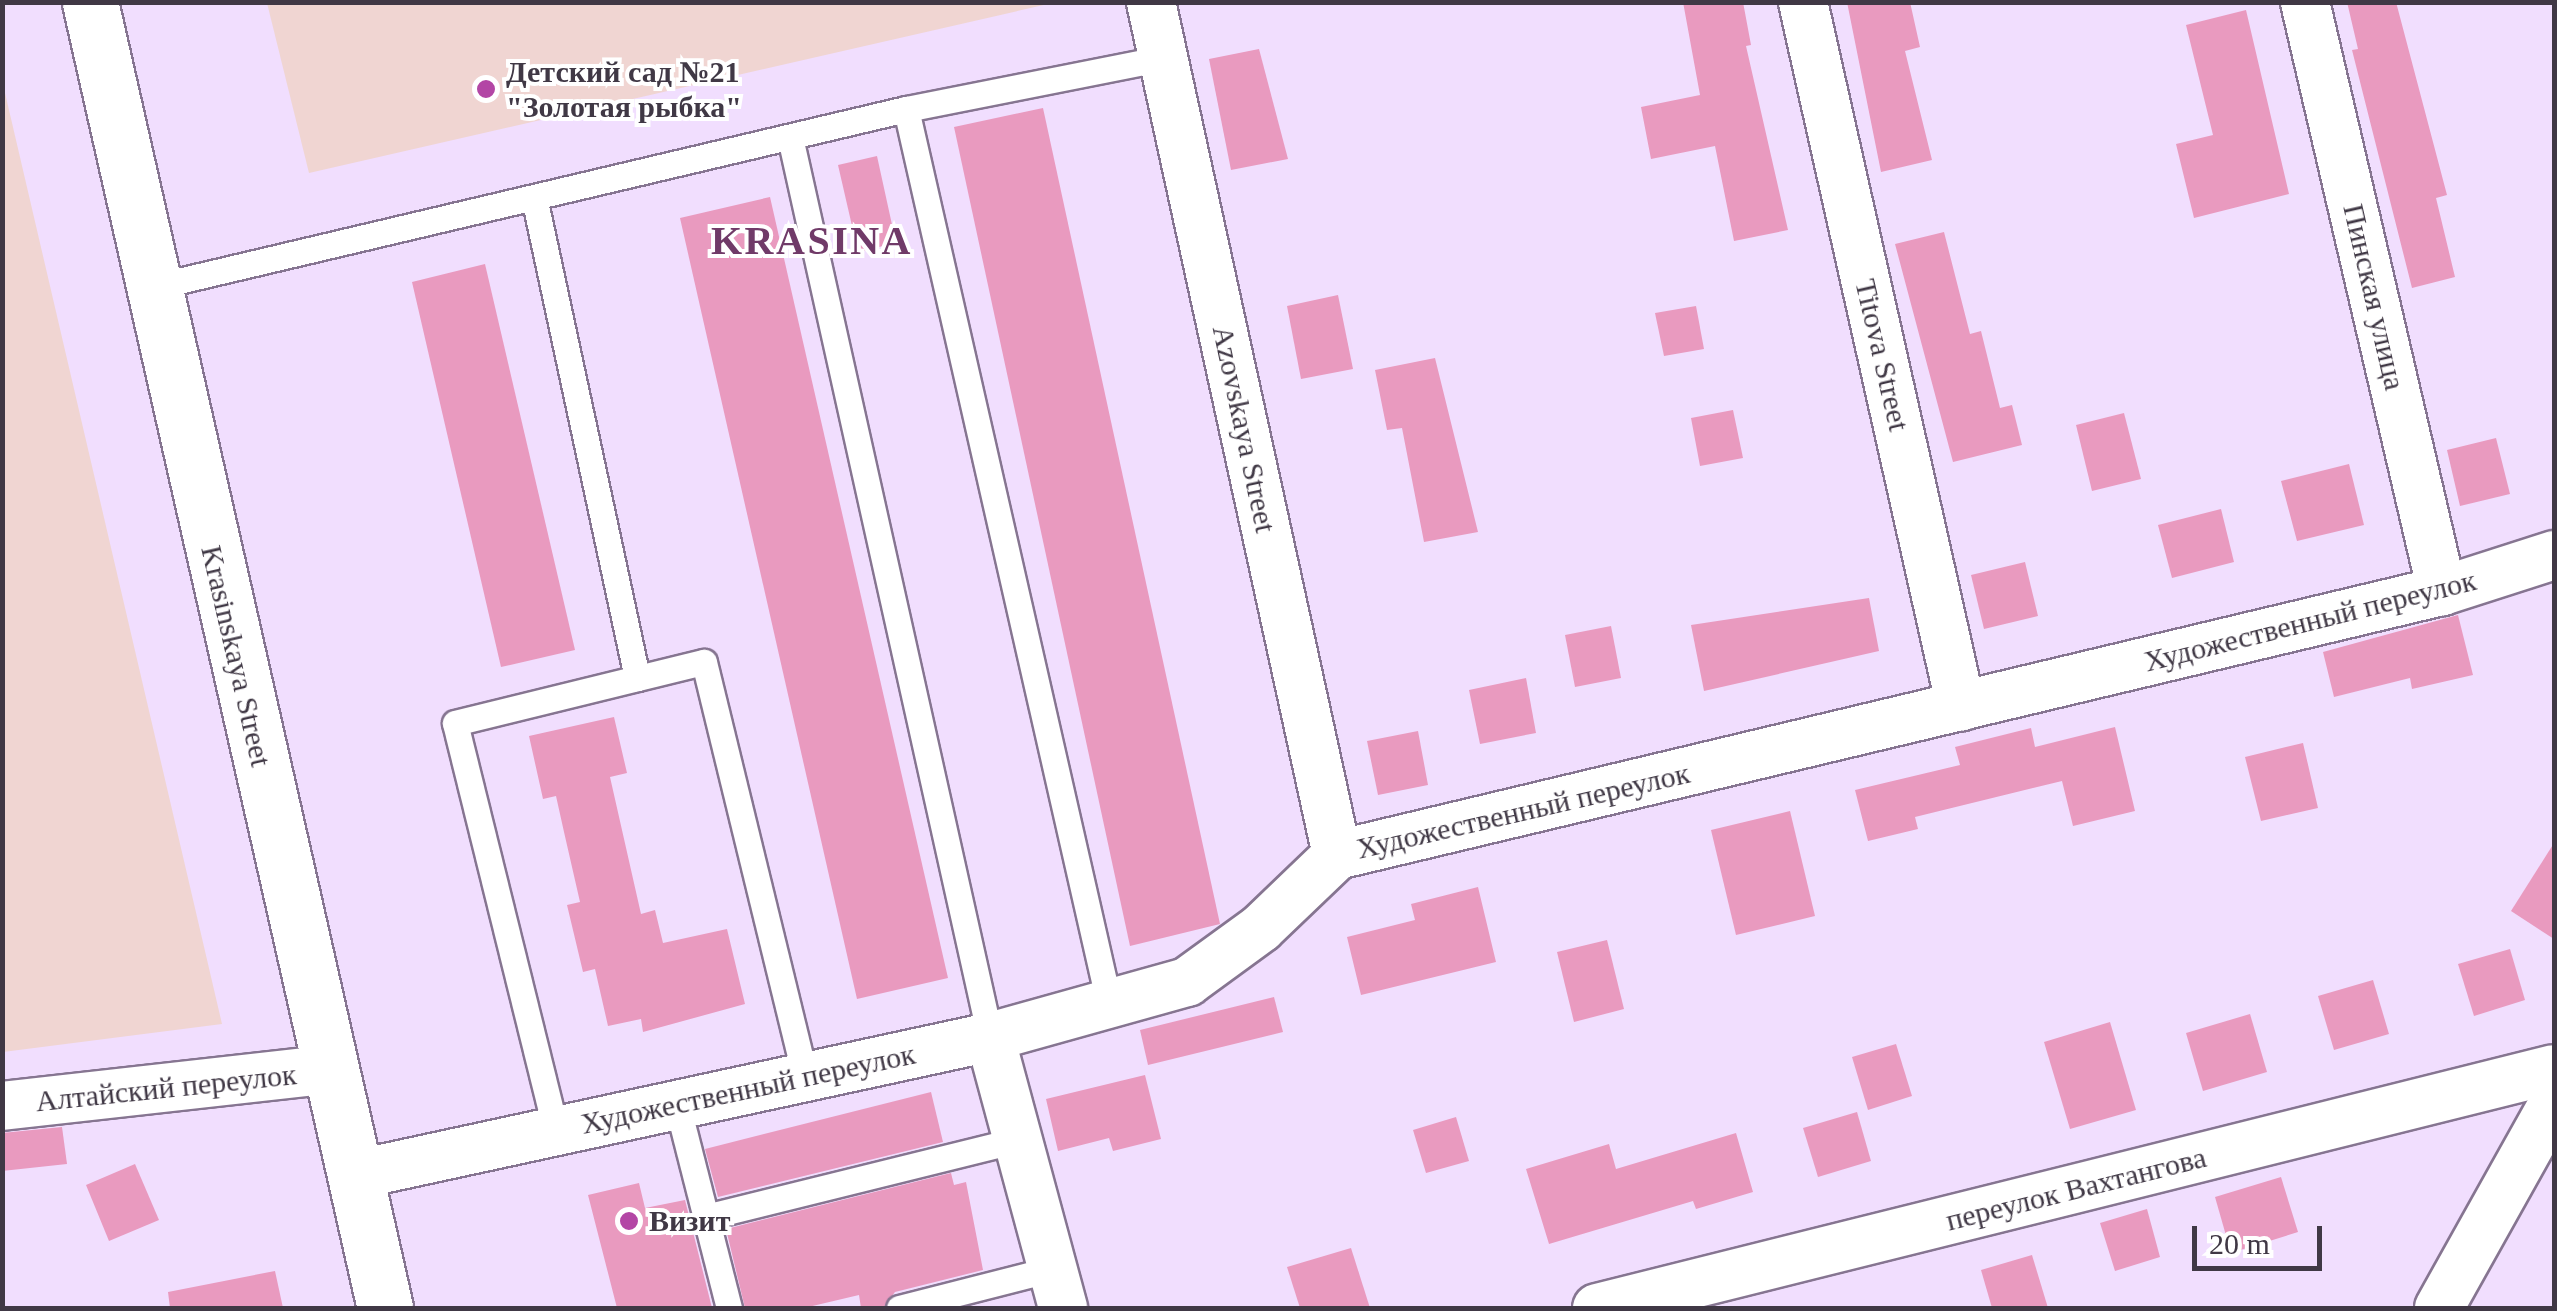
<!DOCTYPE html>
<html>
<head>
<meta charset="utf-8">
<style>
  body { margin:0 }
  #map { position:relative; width:2557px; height:1311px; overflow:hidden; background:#f1defe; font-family:"Times New Roman",serif }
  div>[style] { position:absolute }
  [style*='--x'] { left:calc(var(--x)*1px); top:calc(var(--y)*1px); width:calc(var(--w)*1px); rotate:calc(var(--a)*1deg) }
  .education>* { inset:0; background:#f0d5d2 }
  .building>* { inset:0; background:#e99abf }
  .roads { filter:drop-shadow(2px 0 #867591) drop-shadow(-2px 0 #867591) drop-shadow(0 2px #867591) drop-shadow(0 -2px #867591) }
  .service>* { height:25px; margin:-12.5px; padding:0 12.5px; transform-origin:12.5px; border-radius:12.5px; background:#fff }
  .minor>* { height:48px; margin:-24px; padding:0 24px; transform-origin:24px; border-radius:24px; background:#fff }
  .secondary>* { height:55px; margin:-27.5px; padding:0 27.5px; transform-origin:27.5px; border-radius:27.5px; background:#fff }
  .dots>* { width:28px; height:28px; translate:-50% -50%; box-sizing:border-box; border:5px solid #fff; border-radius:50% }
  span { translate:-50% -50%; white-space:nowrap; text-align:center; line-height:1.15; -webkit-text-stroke:8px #fff; paint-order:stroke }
  .poi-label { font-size:30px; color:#403845; font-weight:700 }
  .left { translate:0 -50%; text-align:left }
  .street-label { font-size:30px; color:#403845 }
  .district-label { font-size:40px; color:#703a68; font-weight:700; letter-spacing:2.5px }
  .frame { position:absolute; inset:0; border:5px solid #403845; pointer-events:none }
  .scale { position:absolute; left:2192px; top:1226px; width:130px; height:45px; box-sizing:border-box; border:5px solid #403845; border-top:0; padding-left:12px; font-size:30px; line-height:35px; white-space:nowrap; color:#403845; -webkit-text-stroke:8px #fff; paint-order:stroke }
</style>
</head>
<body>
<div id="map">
  <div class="education">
    <i style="clip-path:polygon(1057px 2px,309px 173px,267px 3px,267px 2px)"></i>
    <i style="clip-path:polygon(2px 80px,222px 1024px,3px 1052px,2px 1052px)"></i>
  </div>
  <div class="building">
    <i style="clip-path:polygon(1683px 2px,1743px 2px,1751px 45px,1746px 46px,1788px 230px,1734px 241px,1715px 146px,1651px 159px,1641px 107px,1700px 95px)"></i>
    <i style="clip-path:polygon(1847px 2px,1910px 2px,1920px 47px,1905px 51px,1932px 160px,1881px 172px)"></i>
    <i style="clip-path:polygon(2347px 2px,2396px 2px,2447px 195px,2436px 198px,2455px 277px,2412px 288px,2352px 50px,2358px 49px)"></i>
    <i style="clip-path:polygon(2246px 10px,2289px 194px,2194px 218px,2176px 144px,2213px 135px,2186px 25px)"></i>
    <i style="clip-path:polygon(1259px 49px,1288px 159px,1231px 170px,1209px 59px)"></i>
    <i style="clip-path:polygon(1043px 108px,1220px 924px,1130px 946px,954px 127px)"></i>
    <i style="clip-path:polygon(877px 156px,896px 243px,858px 252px,838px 165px)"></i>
    <i style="clip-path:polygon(770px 197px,948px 978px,857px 999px,680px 218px)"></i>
    <i style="clip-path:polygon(1944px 232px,1970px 334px,1981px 331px,2000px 408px,2012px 405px,2022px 445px,1953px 462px,1895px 244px)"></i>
    <i style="clip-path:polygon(485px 264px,575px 650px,501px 667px,412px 282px)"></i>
    <i style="clip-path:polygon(1338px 295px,1353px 369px,1301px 379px,1287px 306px)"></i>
    <i style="clip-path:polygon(1696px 306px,1704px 349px,1664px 356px,1655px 313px)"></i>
    <i style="clip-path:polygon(1435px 358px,1478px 532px,1424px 542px,1402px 428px,1387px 430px,1375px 370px)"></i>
    <i style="clip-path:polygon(1733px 410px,1743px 458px,1700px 466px,1691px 418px)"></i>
    <i style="clip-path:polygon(2124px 413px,2141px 479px,2092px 491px,2076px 425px)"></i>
    <i style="clip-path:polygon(2496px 438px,2510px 494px,2460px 506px,2447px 450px)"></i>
    <i style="clip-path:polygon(2349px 464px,2364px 525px,2297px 541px,2281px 481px)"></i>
    <i style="clip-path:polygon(2221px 509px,2234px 562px,2172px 578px,2158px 525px)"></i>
    <i style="clip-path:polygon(2025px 562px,2038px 616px,1984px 629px,1971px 575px)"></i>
    <i style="clip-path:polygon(1869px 598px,1879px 651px,1704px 691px,1691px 625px)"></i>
    <i style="clip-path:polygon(2458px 615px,2473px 675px,2412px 689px,2410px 678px,2334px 697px,2323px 652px)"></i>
    <i style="clip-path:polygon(1611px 626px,1621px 678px,1575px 687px,1565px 635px)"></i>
    <i style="clip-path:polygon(1526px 678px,1536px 733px,1480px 744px,1469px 690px)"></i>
    <i style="clip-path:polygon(614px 717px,627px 773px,610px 777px,641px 914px,655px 910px,663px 943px,727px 929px,745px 1004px,643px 1032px,641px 1019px,608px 1026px,595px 969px,583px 972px,567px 905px,580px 902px,564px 832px,556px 796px,543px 799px,529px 736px)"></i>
    <i style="clip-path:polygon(2115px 727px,2135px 811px,2073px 826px,2062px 781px,1915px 817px,1918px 829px,1868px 841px,1855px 790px,1960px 765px,1955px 747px,2031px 728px,2035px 747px)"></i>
    <i style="clip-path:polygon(1418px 731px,1428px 785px,1378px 795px,1367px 741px)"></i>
    <i style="clip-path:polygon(2303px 743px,2318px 808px,2261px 821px,2245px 757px)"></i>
    <i style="clip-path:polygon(1790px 811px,1815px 916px,1736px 935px,1711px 830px)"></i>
    <i style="clip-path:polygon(2554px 843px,2554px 939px,2511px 911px)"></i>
    <i style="clip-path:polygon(1478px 887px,1496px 962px,1361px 995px,1347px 937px,1415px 920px,1411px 904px)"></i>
    <i style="clip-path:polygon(1607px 940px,1624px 1009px,1574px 1022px,1557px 952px)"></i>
    <i style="clip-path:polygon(2510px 949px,2525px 1000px,2474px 1016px,2458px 964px)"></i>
    <i style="clip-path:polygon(2373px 980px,2389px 1034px,2334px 1050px,2318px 996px)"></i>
    <i style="clip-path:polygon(1274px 997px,1283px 1032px,1148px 1065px,1140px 1030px)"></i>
    <i style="clip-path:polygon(2250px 1014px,2267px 1072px,2203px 1091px,2186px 1033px)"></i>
    <i style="clip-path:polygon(2110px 1022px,2136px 1110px,2070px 1129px,2044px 1042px)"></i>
    <i style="clip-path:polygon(1896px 1044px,1912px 1096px,1868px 1110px,1852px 1057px)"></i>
    <i style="clip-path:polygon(1145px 1075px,1161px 1139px,1113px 1151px,1109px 1138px,1058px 1151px,1046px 1099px)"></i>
    <i style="clip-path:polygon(931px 1092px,943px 1142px,718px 1197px,705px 1149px)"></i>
    <i style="clip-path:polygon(1857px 1112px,1871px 1161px,1818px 1177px,1803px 1128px)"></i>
    <i style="clip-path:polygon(1456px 1117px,1469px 1161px,1426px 1173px,1413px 1130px)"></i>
    <i style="clip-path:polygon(62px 1127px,67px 1164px,2px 1171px,2px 1133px)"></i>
    <i style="clip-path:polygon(1736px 1133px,1753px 1192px,1696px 1209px,1693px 1201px,1549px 1244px,1526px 1169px,1609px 1144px,1616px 1169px)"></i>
    <i style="clip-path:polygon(135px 1164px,159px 1220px,109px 1241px,86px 1185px)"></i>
    <i style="clip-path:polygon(951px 1173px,954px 1185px,966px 1182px,983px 1270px,895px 1292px,883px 1308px,861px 1308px,859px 1295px,804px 1308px,745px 1308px,726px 1229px)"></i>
    <i style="clip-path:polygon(2281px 1177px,2298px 1232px,2231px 1253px,2215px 1197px)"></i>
    <i style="clip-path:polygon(639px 1183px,645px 1208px,685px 1200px,712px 1308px,617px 1308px,588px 1195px)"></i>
    <i style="clip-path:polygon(2147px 1209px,2160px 1257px,2115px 1271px,2100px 1223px)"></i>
    <i style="clip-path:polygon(1351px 1248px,1370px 1308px,1300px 1308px,1287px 1267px)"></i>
    <i style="clip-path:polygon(2032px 1255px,2048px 1308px,1992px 1308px,1981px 1270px)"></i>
    <i style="clip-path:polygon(275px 1271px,283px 1308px,170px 1308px,168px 1292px)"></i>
  </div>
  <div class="roads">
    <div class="service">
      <i style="--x:906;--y:109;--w:917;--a:77.21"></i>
      <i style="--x:790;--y:137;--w:922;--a:77.47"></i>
      <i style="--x:534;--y:197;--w:492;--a:77.9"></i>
      <i style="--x:153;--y:287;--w:774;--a:-13.3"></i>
      <i style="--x:906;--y:109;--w:262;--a:-11.2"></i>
      <i style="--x:677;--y:1104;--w:211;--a:75.7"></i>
      <i style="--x:556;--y:1131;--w:420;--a:-103.9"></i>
      <i style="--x:455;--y:723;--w:256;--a:-13.8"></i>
      <i style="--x:704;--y:662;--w:425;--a:76.3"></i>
      <i style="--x:706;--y:1217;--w:320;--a:-13.9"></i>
      <i style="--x:899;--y:1308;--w:158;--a:-14.3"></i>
    </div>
    <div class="minor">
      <i style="--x:1151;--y:2;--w:873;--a:77.7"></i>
      <i style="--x:1803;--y:2;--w:722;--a:77.37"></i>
      <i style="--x:2305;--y:2;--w:605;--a:76.91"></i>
      <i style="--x:990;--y:1037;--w:281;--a:74.9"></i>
      <i style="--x:2;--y:1106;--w:330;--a:-6.4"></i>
      <i style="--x:354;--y:1175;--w:651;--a:-12.24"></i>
      <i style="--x:990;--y:1037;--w:205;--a:-15.6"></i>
      <i style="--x:1187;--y:982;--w:92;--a:-36.1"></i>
      <i style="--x:1261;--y:928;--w:105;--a:-43.8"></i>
      <i style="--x:1337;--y:855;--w:1136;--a:-13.44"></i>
      <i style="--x:2442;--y:591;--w:118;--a:-17.8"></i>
      <i style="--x:1597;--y:1308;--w:986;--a:-14.02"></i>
      <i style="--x:2439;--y:1308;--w:236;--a:-60.8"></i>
    </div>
    <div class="secondary">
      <i style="--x:90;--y:2;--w:1339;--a:77.27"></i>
    </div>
  </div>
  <div class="dots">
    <i style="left:486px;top:89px;background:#b346a5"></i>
    <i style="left:629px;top:1221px;background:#b346a5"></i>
  </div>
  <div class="poi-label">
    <span class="left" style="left:506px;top:89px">Детский сад №21<br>"Золотая рыбка"</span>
    <span class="left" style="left:649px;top:1221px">Визит</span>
  </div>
  <div class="street-label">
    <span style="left:2374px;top:297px;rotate:77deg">Пинская улица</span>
    <span style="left:1882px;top:355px;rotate:77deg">Titova Street</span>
    <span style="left:1244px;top:429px;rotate:78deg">Azovskaya Street</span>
    <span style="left:2310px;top:621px;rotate:-14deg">Художественный переулок</span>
    <span style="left:236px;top:656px;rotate:77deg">Krasinskaya Street</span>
    <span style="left:1523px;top:811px;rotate:-13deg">Художественный переулок</span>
    <span style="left:166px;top:1088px;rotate:-6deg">Алтайский переулок</span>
    <span style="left:748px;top:1089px;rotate:-12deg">Художественный переулок</span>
    <span style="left:2076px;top:1189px;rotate:-14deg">переулок Вахтангова</span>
  </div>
  <div class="district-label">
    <span style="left:812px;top:241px">KRASINA</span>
  </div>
  <div class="frame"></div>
  <div class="scale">20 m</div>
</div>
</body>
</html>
